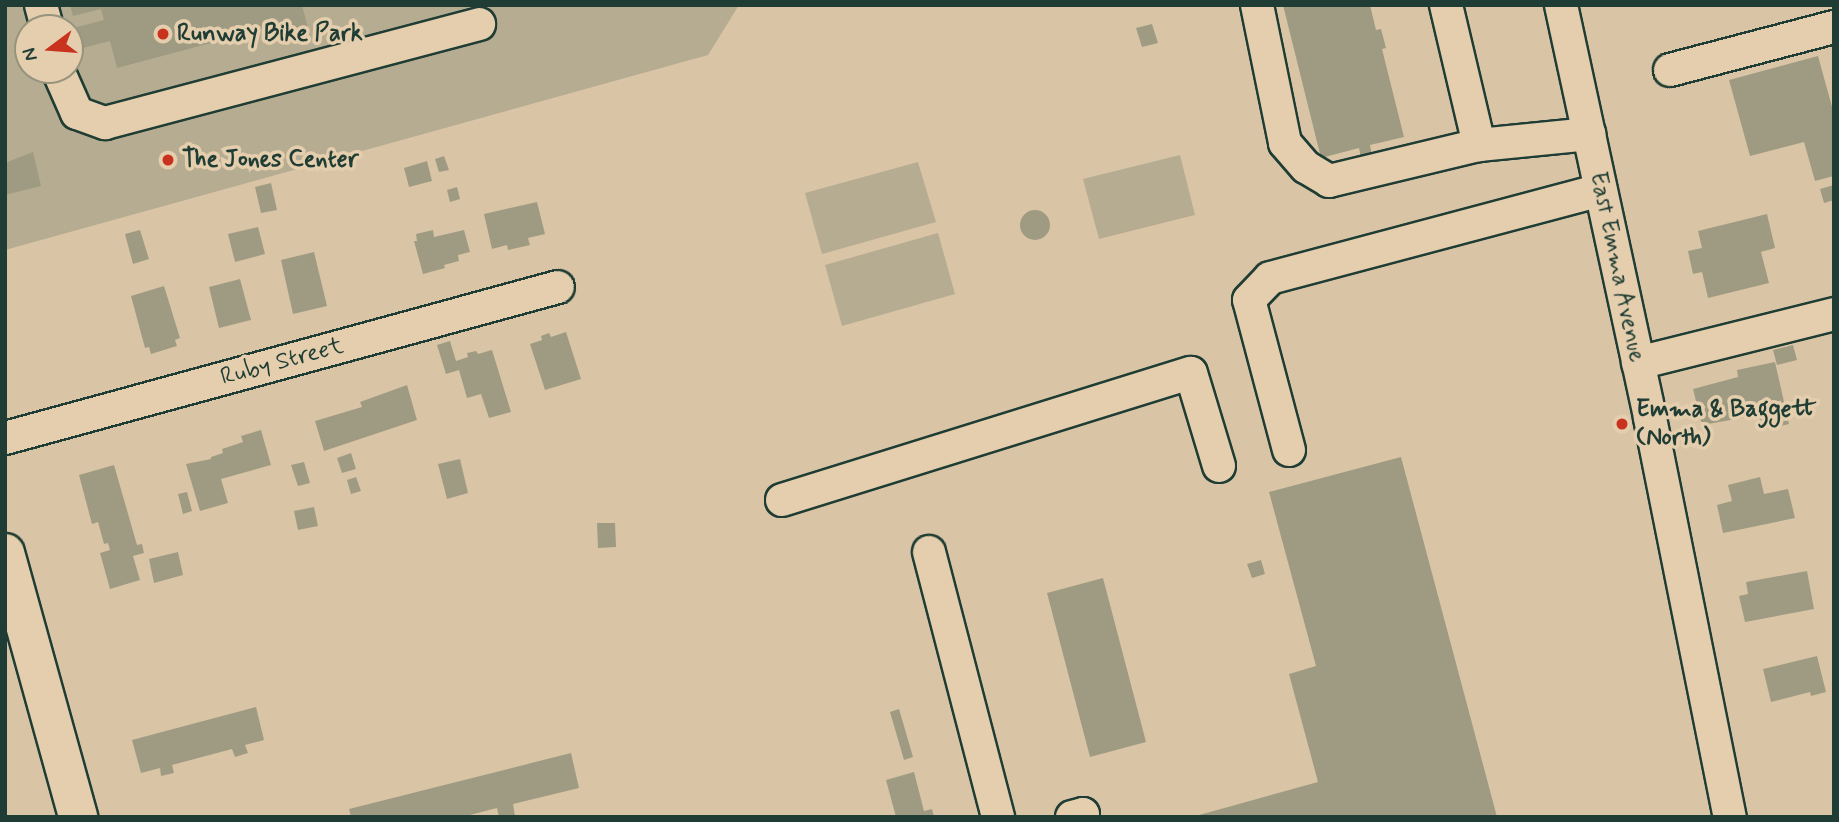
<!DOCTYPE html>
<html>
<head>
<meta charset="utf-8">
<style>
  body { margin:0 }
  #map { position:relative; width:1839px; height:822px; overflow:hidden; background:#d9c5a6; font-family:Mynerve,sans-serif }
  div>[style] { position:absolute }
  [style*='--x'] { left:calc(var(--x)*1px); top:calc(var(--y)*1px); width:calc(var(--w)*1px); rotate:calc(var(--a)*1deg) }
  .green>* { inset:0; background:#b6ac91 }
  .building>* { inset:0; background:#9f9b82 }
  .round { border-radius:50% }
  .roads { filter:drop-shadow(2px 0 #1f3d34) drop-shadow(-2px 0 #1f3d34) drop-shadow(0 2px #1f3d34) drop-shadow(0 -2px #1f3d34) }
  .minor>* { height:32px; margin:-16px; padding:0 16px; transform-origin:16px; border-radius:16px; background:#e5cead }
  .major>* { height:38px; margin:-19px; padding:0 19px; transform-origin:19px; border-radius:19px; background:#e5cead }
  .dots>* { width:19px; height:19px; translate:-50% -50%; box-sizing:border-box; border:4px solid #e5cead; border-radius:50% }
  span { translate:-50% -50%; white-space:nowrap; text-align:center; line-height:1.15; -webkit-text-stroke:7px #e5cead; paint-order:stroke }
  .poi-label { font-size:24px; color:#1f3d34; font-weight:700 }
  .left { translate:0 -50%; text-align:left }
  .street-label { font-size:24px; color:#1f3d34 }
  .frame { position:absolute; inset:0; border:7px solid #1f3d34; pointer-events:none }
  .north { position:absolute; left:14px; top:14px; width:70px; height:70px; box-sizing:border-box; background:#e5cead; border:2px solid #96947d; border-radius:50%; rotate:254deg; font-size:19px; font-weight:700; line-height:28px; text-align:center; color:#1f3d34 }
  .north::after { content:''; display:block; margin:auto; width:24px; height:32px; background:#c8321e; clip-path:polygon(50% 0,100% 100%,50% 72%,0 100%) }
</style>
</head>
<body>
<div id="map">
  <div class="green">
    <i style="clip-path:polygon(evenodd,5px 5px,739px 5px,708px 55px,5px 250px,5px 5px,28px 28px,70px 28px,70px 70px,28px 70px,28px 28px)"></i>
    <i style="clip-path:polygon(1180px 155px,1195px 215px,1099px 239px,1083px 179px)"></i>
    <i style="clip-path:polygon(918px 162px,936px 222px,822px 254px,805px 193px)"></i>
    <i style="clip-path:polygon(938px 233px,955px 294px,842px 326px,825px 265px)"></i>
  </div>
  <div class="building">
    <i style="clip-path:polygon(70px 5px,302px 5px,308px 28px,267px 39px,264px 29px,117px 68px,110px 41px,83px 48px,77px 27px,104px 20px,101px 9px,73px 16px)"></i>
    <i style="clip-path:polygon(1283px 5px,1370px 5px,1376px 30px,1381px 29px,1386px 48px,1382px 49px,1404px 137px,1370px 145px,1372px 156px,1361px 158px,1359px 148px,1321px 158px)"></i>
    <i style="clip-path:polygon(1152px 24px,1158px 43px,1142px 47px,1136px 28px)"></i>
    <i style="clip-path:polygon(1818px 56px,1834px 114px,1834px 176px,1815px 181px,1804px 142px,1750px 156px,1729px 80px)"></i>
    <i style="clip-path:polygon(33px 152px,41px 186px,5px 195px,5px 163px)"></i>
    <i style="clip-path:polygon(444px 156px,449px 170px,439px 172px,435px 159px)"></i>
    <i style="clip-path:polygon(427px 161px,432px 181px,409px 187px,404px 168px)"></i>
    <i style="clip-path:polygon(271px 183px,277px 210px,261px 213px,255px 187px)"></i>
    <i style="clip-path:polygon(1834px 185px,1834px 200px,1824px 203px,1820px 189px)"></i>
    <i style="clip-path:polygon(457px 187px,460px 199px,450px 202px,447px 190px)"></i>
    <i style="clip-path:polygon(537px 202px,545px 234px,528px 238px,530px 245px,508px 250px,507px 245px,492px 249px,484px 214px)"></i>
    <i class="round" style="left:1020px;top:210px;width:30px;height:30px"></i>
    <i style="clip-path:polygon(1767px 214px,1775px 248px,1761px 252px,1769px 283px,1708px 298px,1702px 272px,1693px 274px,1688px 251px,1702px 248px,1698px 231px)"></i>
    <i style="clip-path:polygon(258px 227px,265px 254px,235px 262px,228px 234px)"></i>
    <i style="clip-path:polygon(140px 230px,149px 259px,133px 264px,125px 234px)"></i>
    <i style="clip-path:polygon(433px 230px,434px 237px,464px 230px,470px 252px,458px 255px,459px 261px,444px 265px,445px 268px,423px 274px,414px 241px,417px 241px,416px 234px)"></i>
    <i style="clip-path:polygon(314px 252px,327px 306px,293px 314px,281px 260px)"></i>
    <i style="clip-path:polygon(240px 279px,251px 320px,219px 328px,209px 287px)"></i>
    <i style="clip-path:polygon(164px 286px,180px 338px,175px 340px,177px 346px,151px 354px,149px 347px,145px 348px,131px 296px)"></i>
    <i style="clip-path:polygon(566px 332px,581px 379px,545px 390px,530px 344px,542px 340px,541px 336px,549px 333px,551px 337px)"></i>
    <i style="clip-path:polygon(450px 341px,456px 361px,468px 357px,467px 353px,476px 351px,478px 354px,492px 350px,511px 412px,489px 418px,481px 394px,467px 398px,459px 370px,446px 374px,437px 345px)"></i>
    <i style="clip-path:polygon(1793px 345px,1797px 360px,1777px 365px,1773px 350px)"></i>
    <i style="clip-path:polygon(1775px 362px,1789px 424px,1762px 430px,1759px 415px,1702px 425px,1693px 389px,1738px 377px,1737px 370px)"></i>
    <i style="clip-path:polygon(407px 385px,417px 420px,324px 451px,315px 421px,362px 407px,360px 402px)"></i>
    <i style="clip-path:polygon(261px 430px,271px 465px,221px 479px,228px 503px,200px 511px,186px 464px,211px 459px,211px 457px,223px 453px,222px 449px,243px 442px,241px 436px)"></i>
    <i style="clip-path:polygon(351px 453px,356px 469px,342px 473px,337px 458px)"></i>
    <i style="clip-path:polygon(1401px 457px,1497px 817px,1192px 817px,1318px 782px,1289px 674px,1316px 666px,1269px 492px)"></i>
    <i style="clip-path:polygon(460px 459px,468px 493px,447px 499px,438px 464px)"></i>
    <i style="clip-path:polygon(304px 462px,310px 483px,298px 486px,291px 465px)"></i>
    <i style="clip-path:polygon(114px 465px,137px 545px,142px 544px,144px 553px,133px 556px,140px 580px,110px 589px,100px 553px,110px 550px,108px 543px,104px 544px,98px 522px,92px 524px,79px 475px)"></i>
    <i style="clip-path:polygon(356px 477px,361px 491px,351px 494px,347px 480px)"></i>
    <i style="clip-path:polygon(1760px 477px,1764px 494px,1788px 489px,1795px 518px,1723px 533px,1717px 505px,1732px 501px,1728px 485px)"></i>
    <i style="clip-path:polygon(187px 492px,192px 511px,183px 514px,178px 494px)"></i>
    <i style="clip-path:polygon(314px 507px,318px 526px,298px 530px,294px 511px)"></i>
    <i style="clip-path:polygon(597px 523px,615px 523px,616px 547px,598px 548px)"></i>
    <i style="clip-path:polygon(178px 552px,183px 575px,154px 583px,149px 559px)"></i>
    <i style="clip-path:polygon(1261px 560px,1265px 574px,1252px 578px,1247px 564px)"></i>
    <i style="clip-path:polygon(1807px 571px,1814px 609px,1745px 622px,1739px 596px,1748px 594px,1746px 582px)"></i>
    <i style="clip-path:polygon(1103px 578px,1146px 742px,1090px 757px,1047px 593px)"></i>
    <i style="clip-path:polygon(1817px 656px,1826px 692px,1811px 696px,1810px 692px,1771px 702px,1763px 669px)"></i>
    <i style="clip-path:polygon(256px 707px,264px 740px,245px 745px,248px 753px,235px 757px,232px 749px,172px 765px,174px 773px,161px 776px,160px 768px,141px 773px,132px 740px)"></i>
    <i style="clip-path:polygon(899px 709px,913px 757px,904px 760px,890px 712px)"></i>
    <i style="clip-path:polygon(571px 753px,579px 788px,513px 804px,515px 816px,499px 817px,497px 808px,462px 817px,351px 817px,349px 809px)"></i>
    <i style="clip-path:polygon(914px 772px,924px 811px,932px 809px,934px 817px,896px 817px,886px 780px)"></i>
  </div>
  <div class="roads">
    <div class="minor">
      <i style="--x:41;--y:5;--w:24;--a:75"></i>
      <i style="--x:1257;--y:5;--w:141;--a:78.5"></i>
      <i style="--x:1285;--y:143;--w:32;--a:49"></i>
      <i style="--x:1306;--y:167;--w:27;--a:31"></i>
      <i style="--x:1329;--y:181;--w:154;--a:-13.5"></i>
      <i style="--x:1479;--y:145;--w:111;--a:-5.7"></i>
      <i style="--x:1446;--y:5;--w:144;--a:76.7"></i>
      <i style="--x:1561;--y:5;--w:422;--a:77.8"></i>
      <i style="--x:1650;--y:418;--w:407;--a:78.7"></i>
      <i style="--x:58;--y:70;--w:47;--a:66.2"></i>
      <i style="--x:77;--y:113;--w:30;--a:20"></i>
      <i style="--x:105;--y:123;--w:387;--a:-14.8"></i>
      <i style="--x:1670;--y:70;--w:170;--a:-14.7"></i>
      <i style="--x:1638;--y:363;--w:202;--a:-14"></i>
      <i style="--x:5;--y:438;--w:573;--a:-15.27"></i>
      <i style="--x:1289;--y:450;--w:155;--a:-104.9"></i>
      <i style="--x:1249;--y:300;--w:30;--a:-46"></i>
      <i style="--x:1270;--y:278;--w:342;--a:-14.9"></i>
      <i style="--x:782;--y:500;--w:428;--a:-17.3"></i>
      <i style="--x:1191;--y:373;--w:97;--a:73.2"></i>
      <i style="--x:929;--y:552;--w:274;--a:75.4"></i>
      <i style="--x:1072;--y:817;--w:11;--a:-15"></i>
      <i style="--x:1083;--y:814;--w:3;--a:90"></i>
    </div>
    <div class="major">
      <i style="--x:5;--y:553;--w:274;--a:74.5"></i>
    </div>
  </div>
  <div class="dots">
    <i style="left:163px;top:34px;background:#c8321e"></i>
    <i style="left:168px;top:160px;background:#c8321e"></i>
    <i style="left:1622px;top:424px;background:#c8321e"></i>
  </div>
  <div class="poi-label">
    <span class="left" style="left:177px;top:34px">Runway Bike Park</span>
    <span class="left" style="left:182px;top:160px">The Jones Center</span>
    <span class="left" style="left:1636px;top:424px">Emma &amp; Baggett<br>(North)</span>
  </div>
  <div class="street-label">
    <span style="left:1617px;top:267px;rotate:78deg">East Emma Avenue</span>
    <span style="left:282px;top:362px;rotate:-15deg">Ruby Street</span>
  </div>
  <div class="frame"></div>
  <div class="north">N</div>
</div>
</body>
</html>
